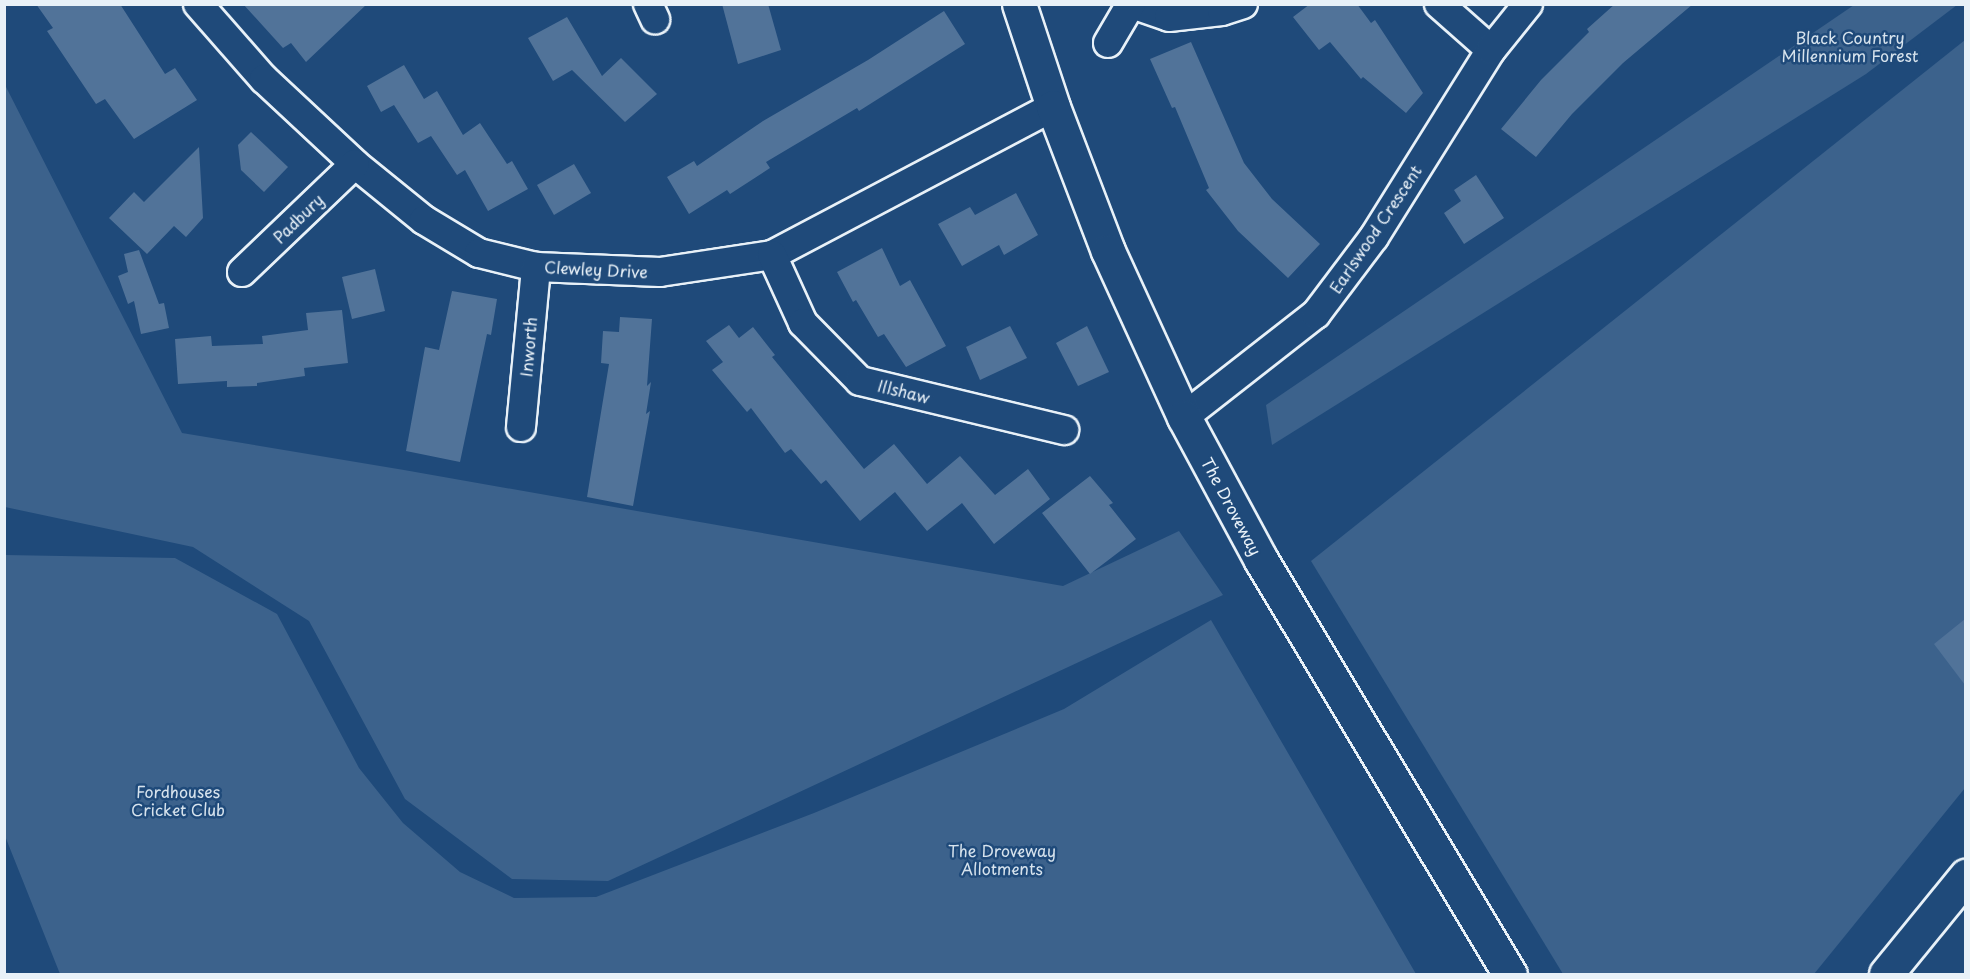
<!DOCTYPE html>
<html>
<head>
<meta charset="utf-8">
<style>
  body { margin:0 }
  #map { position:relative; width:1970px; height:979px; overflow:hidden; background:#1f4a7a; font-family:"Playpen Sans",sans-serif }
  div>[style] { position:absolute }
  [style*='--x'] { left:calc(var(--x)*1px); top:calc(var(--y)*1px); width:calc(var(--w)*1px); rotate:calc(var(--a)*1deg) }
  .green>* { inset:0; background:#3c628c }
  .building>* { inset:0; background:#517399 }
  .roads { filter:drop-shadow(2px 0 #e8f1f8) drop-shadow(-2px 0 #e8f1f8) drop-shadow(0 2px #e8f1f8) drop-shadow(0 -2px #e8f1f8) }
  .street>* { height:28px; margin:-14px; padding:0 14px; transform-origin:14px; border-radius:14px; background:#1f4a7a }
  .secondary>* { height:33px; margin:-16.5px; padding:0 16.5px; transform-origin:16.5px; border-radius:16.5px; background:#1f4a7a }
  span { translate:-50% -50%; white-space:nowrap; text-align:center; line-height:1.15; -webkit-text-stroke:5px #1f4a7a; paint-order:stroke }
  .park-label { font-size:16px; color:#d7e3ed }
  .street-label { font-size:16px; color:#e8f1f8 }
  .frame { position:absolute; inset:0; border:6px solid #e8f1f8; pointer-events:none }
</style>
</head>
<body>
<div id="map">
  <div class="green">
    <i style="clip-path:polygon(1854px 5px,1957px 5px,1866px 74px,1272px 445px,1266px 405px)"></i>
    <i style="clip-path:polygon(1965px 40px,1965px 788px,1814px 974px,1563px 974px,1311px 561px)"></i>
    <i style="clip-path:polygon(4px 83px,182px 433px,404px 470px,1063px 586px,1179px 531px,1223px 595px,608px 881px,512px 879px,405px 799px,309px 621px,193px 547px,5px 507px)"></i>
    <i style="clip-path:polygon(5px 555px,175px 558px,277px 614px,359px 768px,403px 823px,460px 872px,514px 898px,596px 897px,814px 813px,1064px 709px,1211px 620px,1416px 974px,60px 974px,5px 836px)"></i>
  </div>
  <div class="building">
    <i style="clip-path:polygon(36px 4px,120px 4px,165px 74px,175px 68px,197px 100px,134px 139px,105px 99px,96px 104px,47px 31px,53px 28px)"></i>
    <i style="clip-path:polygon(243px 4px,367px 4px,306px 62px,291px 43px,283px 48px)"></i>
    <i style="clip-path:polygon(722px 4px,768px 4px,781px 50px,738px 64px)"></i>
    <i style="clip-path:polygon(1310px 4px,1357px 4px,1371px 23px,1375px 20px,1423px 93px,1406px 113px,1363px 77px,1361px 79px,1330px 42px,1319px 50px,1293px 17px)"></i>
    <i style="clip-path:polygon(1615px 4px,1693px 4px,1623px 63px,1572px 114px,1536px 157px,1501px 129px,1541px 80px,1589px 32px,1587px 29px)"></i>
    <i style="clip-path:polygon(944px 11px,965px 44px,859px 111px,857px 108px,766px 162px,770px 168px,730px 194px,727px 190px,689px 214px,667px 177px,694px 161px,697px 166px,763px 121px,868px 60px)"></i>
    <i style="clip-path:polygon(567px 17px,602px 76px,621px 58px,657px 94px,625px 122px,572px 70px,553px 81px,528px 38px)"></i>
    <i style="clip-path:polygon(1191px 42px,1244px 163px,1272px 199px,1320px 244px,1288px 278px,1238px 231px,1206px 190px,1209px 188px,1175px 107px,1172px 108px,1150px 59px)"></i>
    <i style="clip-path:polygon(404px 65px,424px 99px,437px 91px,463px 135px,480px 123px,507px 164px,512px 161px,528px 189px,488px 211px,465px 170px,457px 175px,431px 136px,418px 143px,394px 105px,381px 112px,367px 86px)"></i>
    <i style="clip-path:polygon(251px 132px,288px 167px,264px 192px,241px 170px,238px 145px)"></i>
    <i style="clip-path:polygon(199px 147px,203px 218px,186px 237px,174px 226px,147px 254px,109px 218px,134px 192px,144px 202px)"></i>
    <i style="clip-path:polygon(574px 164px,591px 193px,554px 215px,537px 185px)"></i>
    <i style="clip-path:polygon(1476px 175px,1504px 218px,1464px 244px,1444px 213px,1461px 201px,1454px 190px)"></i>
    <i style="clip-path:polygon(1016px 193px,1038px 235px,1004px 255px,999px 245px,962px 266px,938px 224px,970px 207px,975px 215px)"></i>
    <i style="clip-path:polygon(882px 248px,900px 286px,910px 280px,946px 346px,906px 367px,884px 334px,878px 337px,856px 300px,853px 302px,837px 272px)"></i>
    <i style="clip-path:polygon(139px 250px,159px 304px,164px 303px,169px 328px,141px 334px,134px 301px,128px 304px,118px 276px,128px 272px,124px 254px)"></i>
    <i style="clip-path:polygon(375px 269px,385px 311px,352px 319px,342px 277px)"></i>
    <i style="clip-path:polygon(452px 291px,497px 299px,491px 335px,487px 334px,460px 462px,406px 451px,425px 347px,439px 350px)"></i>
    <i style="clip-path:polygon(342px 310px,348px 363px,304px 368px,305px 376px,257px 383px,257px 386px,227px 387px,227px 381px,178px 384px,175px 339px,211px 336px,212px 346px,263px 344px,262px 336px,308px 330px,306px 313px)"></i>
    <i style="clip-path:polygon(620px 317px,652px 319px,647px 386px,651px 382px,646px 414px,650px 411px,633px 506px,587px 497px,609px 364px,601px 363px,603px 331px,619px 332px)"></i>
    <i style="clip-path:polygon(729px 325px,739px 338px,753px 327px,775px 355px,772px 357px,864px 469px,894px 444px,927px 484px,960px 456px,995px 495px,1028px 469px,1050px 499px,994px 544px,962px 503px,927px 531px,895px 492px,860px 521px,826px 480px,821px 484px,791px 449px,785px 453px,751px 408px,747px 412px,712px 370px,723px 362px,706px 341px)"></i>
    <i style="clip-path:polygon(1010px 326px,1027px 358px,980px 380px,966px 347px)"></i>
    <i style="clip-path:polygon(1087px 326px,1109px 372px,1078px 386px,1056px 343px)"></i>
    <i style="clip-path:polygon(1090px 476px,1113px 503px,1109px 505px,1136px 539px,1090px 574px,1042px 513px)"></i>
    <i style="clip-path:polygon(1965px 619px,1965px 685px,1934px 644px)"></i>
  </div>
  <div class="roads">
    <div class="street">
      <i style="--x:198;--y:4;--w:100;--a:48.7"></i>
      <i style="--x:264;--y:79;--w:125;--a:43"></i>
      <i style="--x:355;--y:164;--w:89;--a:39.1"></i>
      <i style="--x:424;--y:220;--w:64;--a:31"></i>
      <i style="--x:479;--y:253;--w:59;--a:13.8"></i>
      <i style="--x:536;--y:267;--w:124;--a:2.3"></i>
      <i style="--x:660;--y:272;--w:113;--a:-8.6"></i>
      <i style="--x:772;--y:255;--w:318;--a:-27.8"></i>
      <i style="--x:648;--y:4;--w:17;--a:65"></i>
      <i style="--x:1132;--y:4;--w:39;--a:19"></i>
      <i style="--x:1169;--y:17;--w:53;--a:-6.5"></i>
      <i style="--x:1222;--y:11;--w:22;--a:-18"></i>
      <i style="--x:1439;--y:4;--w:69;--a:41.5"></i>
      <i style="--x:1108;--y:43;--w:45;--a:-59.5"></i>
      <i style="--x:772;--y:255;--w:75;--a:65.5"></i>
      <i style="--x:803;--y:323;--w:81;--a:45.5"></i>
      <i style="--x:860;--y:381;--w:210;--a:13.5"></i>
      <i style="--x:242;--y:272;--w:156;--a:-43.7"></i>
      <i style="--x:1184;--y:417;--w:167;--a:-38"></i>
      <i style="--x:1316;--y:314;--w:96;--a:-53"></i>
      <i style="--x:1374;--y:237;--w:221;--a:-58"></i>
      <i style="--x:1491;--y:50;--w:59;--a:-51.2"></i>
      <i style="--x:521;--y:427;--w:161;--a:-84.6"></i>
    </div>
    <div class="secondary">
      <i style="--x:1019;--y:4;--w:108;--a:71.7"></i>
      <i style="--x:1053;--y:107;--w:154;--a:69.1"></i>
      <i style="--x:1108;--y:251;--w:183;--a:65.4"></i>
      <i style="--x:1184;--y:417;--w:162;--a:61.7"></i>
      <i style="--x:1261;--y:560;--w:483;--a:59"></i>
      <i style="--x:1886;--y:974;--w:127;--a:-50.8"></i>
    </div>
  </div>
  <div class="park-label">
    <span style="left:1850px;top:46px">Black Country<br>Millennium Forest</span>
    <span style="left:178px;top:800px">Fordhouses<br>Cricket Club</span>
    <span style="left:1002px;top:859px">The Droveway<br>Allotments</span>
  </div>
  <div class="street-label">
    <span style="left:298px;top:218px;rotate:-44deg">Padbury</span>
    <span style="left:1375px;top:229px;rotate:-56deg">Earlswood Crescent</span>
    <span style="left:596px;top:269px;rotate:3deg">Clewley Drive</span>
    <span style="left:528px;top:347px;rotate:-85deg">Inworth</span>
    <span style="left:904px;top:391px;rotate:14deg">Illshaw</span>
    <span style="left:1232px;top:506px;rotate:62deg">The Droveway</span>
  </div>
  <div class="frame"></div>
</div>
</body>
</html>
